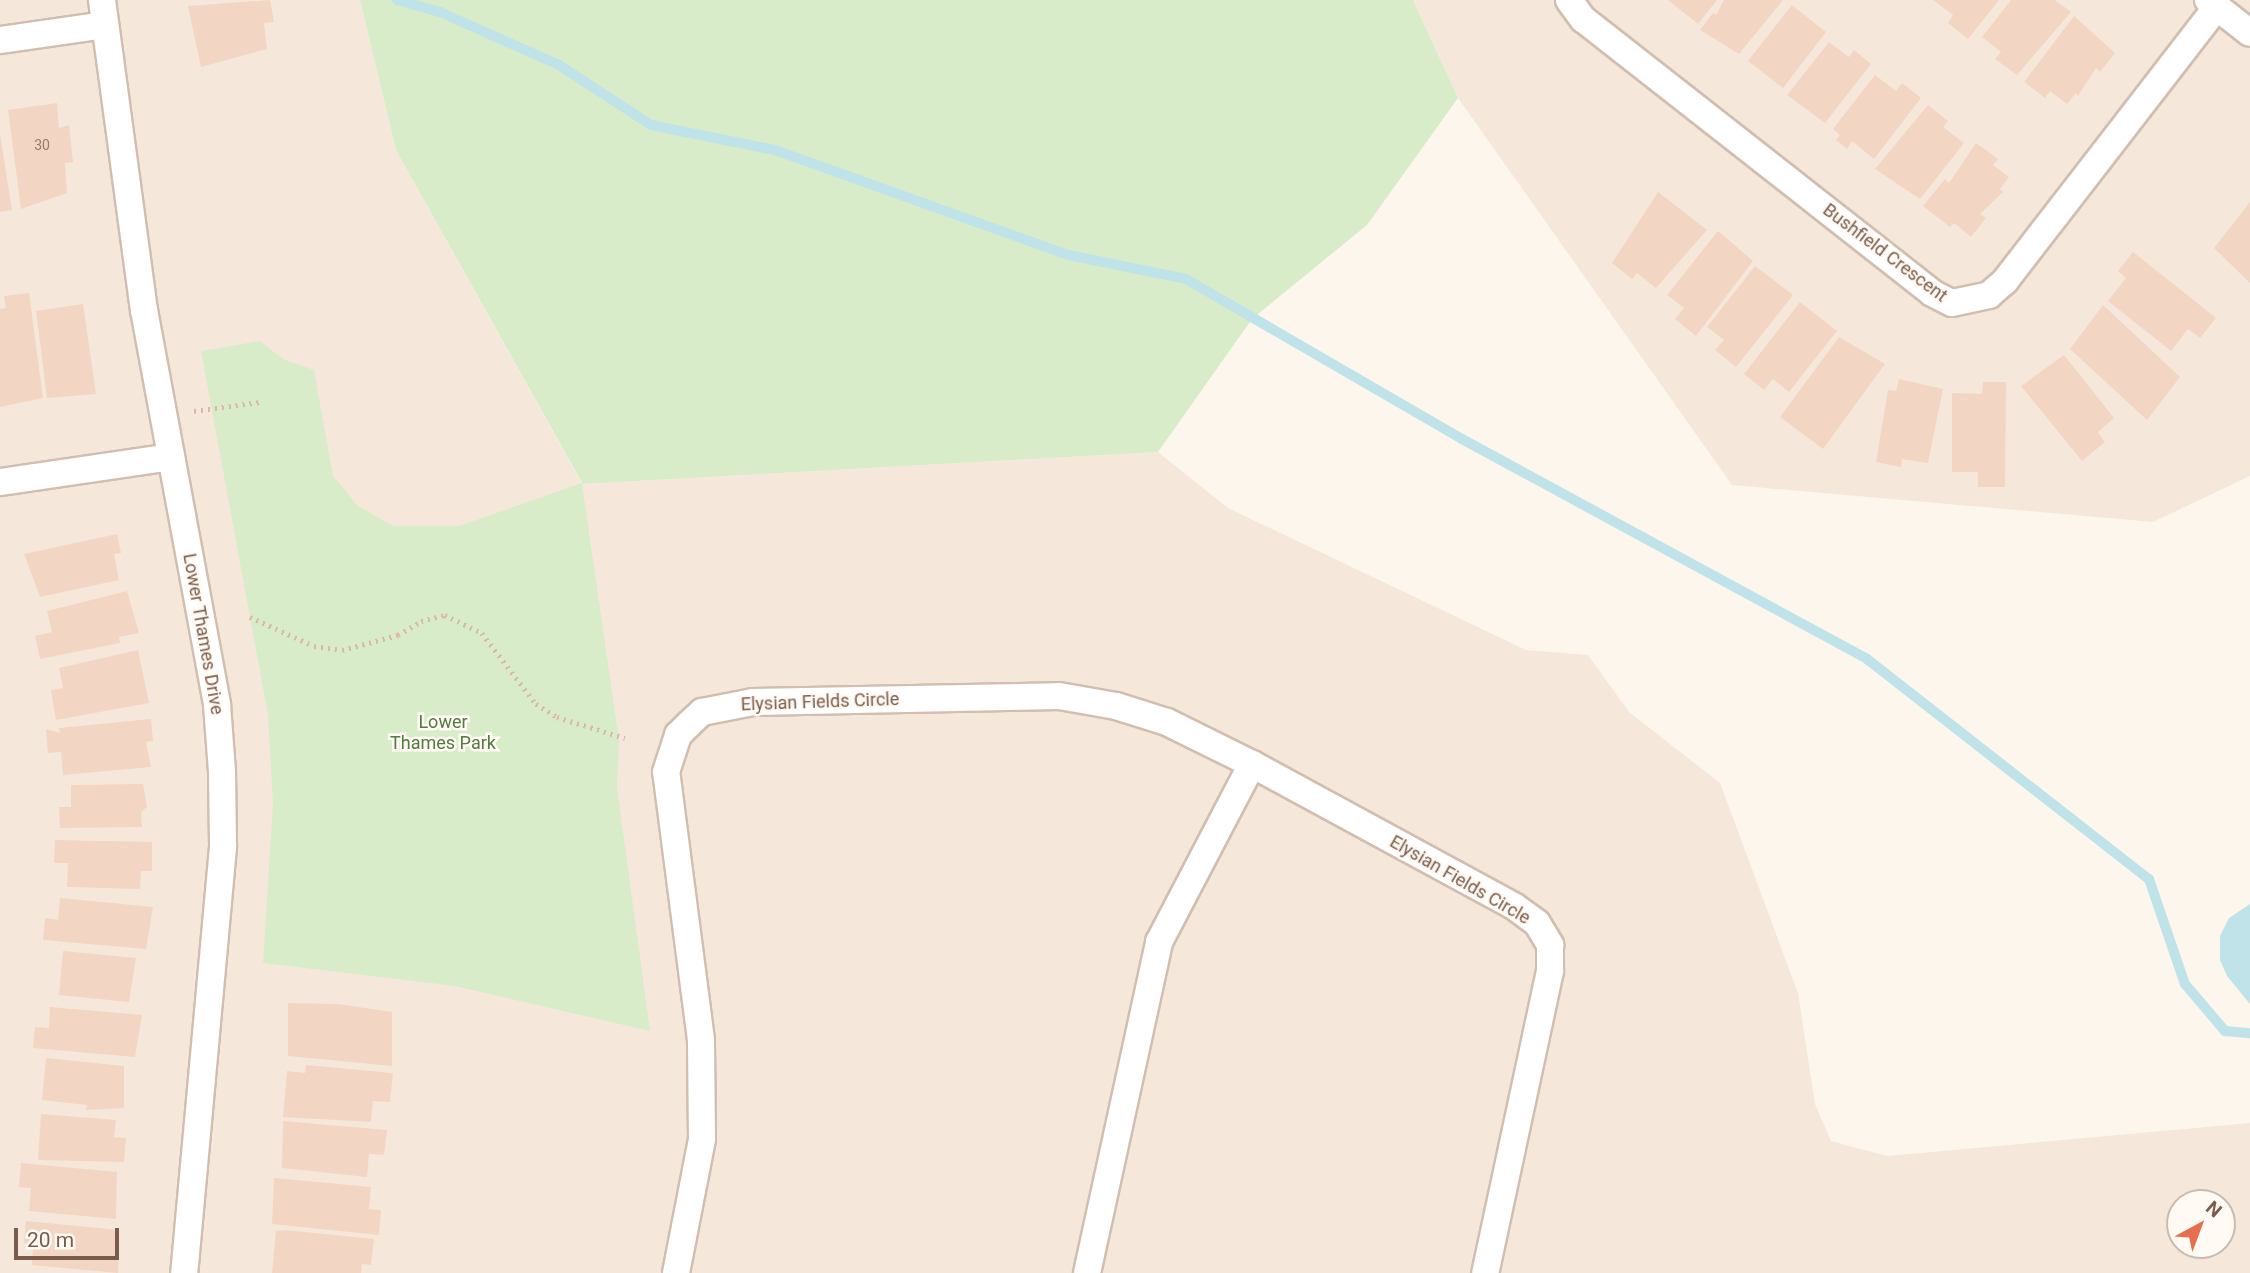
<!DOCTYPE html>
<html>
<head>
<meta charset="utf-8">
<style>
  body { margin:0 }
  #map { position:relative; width:2250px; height:1273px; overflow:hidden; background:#fdf6ec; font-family:Roboto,sans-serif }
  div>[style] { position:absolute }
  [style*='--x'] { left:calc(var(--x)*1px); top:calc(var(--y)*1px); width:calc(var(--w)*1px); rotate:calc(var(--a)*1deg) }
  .residential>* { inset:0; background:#f5e8da }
  .green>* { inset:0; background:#d8ecc9 }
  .water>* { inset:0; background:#bfe3e8 }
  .stream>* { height:10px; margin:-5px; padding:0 5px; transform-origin:5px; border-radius:5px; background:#bfe3e8 }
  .building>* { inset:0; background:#f3d5c3 }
  .path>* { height:4.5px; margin-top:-2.25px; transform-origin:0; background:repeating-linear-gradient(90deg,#d9b8a5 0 2px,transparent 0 7px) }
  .roads { filter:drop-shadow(2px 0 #d1beb0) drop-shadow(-2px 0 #d1beb0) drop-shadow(0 2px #d1beb0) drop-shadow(0 -2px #d1beb0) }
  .minor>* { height:26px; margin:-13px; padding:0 13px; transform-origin:13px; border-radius:13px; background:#fff }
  span { translate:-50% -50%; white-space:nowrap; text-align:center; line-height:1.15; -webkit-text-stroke:5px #fffaf3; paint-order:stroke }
  .number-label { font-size:14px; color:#987a6a }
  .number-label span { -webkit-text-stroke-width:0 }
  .street-label { font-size:18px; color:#7a5c4d }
  .park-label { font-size:18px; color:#537a41 }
  .north { position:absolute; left:2166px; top:1189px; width:70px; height:70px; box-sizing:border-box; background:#fffaf3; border:2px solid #cabbb1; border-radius:50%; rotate:41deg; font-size:19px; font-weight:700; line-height:28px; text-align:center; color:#7a5c4d }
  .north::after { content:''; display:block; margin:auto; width:24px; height:32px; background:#e76f51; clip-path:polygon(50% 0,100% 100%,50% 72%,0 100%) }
  .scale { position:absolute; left:14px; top:1228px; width:105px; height:32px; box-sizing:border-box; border:4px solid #7a5c4d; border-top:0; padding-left:9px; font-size:21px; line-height:24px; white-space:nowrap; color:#7a5c4d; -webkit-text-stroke:5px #fffaf3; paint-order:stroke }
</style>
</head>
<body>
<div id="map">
  <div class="residential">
    <i style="clip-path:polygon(evenodd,0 0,360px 0,396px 150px,582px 484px,1158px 452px,1228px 508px,1526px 650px,1588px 655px,1629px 712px,1720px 783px,1798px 993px,1815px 1104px,1831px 1141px,1887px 1156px,2250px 1123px,2250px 1273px,0 1273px,0 0,2180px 1203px,2222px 1203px,2222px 1245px,2180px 1245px,2180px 1203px)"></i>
    <i style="clip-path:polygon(1413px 0,2250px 0,2250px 476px,2153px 522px,1732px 485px,1458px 98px)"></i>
  </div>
  <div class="green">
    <i style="clip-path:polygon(360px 0,1413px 0,1458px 98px,1367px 225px,1252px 319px,1158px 452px,582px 484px,619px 740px,617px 787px,650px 1031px,455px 986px,263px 963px,273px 802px,268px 715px,201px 351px,260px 341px,283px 359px,314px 370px,333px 476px,358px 506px,393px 526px,459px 526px,582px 483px,396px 150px)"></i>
  </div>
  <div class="water">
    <i style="clip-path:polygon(2250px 904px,2250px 1004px,2227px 976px,2220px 960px,2220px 936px,2229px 918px)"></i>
  </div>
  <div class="stream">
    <i style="--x:397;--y:0;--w:45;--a:15.6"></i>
    <i style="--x:440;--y:12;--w:130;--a:24"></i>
    <i style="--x:559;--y:65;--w:110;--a:33.1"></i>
    <i style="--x:651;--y:125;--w:126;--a:11.4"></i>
    <i style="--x:775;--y:150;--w:312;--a:19.7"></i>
    <i style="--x:1069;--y:255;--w:119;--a:11.6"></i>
    <i style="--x:1186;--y:279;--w:319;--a:30.1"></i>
    <i style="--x:1462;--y:439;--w:461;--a:28.5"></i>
    <i style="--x:1867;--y:659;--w:358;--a:38"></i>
    <i style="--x:2149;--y:879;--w:111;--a:71.1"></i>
    <i style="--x:2185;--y:984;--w:62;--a:49.6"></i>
    <i style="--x:2225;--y:1031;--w:25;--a:5"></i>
  </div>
  <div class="building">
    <i style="clip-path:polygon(270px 0,274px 22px,264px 23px,267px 49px,201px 67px,188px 6px)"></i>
    <i style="clip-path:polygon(1668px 0,1717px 0,1698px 24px)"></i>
    <i style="clip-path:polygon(1724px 0,1783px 0,1739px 54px,1700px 30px,1713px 13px,1716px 15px)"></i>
    <i style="clip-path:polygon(1933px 0,1999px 0,1968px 39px,1948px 23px,1953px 15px)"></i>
    <i style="clip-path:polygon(2011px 0,2055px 0,2071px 12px,2017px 75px,1995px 59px,2001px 52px,1982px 37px)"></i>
    <i style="clip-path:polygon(1792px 5px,1826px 32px,1783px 88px,1748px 61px)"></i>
    <i style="clip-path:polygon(2074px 16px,2115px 53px,2100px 72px,2096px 68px,2078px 96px,2076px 93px,2067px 104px,2050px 91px,2045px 98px,2024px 82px)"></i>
    <i style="clip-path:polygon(1829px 42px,1849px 57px,1854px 50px,1871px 64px,1825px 123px,1787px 95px)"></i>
    <i style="clip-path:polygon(1875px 75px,1896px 91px,1902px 83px,1921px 98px,1874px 159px,1852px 141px,1847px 149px,1836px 140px,1840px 135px,1833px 129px)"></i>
    <i style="clip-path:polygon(57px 103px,59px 128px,69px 125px,73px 162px,65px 163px,67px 193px,21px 209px,8px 110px)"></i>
    <i style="clip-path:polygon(1928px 105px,1948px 121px,1943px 127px,1964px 143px,1920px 199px,1875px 169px)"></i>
    <i style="clip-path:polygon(0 134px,12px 210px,0 212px)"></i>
    <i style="clip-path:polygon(1976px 143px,1998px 159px,1993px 165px,2009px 177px,2000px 189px,2003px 192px,1980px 214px,1986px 218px,1971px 237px,1954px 223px,1950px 227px,1923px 206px,1945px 179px,1949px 183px)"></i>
    <i style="clip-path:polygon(1658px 192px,1707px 230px,1656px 288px,1637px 273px,1632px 279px,1612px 263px)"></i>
    <i style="clip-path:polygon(2250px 202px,2250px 283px,2214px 248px)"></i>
    <i style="clip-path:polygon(1718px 231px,1753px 261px,1696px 336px,1675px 319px,1684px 308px,1667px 295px)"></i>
    <i style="clip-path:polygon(2133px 252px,2216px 318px,2200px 338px,2188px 329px,2171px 351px,2108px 301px,2126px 278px,2118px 271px)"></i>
    <i style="clip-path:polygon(1755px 266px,1793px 295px,1736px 367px,1715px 350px,1724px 340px,1707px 327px)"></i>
    <i style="clip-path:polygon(29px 293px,43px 398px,0 407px,0 309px,6px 308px,4px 296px)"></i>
    <i style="clip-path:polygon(1800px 302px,1837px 331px,1789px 392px,1773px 379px,1764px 390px,1744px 374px)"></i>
    <i style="clip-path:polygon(83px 304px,96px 394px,47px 398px,36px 311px)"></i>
    <i style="clip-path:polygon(2103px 305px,2180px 377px,2147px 420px,2070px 349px)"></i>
    <i style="clip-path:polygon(1839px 337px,1885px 364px,1823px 449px,1780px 417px)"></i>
    <i style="clip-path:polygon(2064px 355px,2114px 418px,2098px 432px,2105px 442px,2082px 461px,2021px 386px)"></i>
    <i style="clip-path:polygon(1899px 379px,1943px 389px,1928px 463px,1902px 459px,1901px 467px,1876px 462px,1888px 390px,1896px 391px)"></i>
    <i style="clip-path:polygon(1983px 382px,2006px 382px,2005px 487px,1978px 487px,1978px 472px,1952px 472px,1952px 393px,1982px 394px)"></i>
    <i style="clip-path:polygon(117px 534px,121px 553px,114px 554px,119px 580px,40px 597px,24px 554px)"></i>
    <i style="clip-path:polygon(127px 591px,139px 633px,119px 637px,120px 643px,40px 659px,35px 636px,52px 632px,47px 611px)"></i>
    <i style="clip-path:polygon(138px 650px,149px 703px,56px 720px,51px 690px,63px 688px,59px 668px)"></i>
    <i style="clip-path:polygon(151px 719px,153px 741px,146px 742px,151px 767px,63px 775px,61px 752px,48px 753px,46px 729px,60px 733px,59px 728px)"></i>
    <i style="clip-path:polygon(143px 784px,147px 807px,141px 812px,142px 827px,60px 828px,59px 807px,71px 807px,71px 785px)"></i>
    <i style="clip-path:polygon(55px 840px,152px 842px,152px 871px,141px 871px,140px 889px,67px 887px,68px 863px,54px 863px)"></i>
    <i style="clip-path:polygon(60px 898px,153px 907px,146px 949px,43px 940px,45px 918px,58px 920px)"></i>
    <i style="clip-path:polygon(63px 951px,136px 958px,129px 1002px,59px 995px)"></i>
    <i style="clip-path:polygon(288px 1003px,338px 1004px,392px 1012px,392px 1066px,288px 1056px)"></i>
    <i style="clip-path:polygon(50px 1007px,142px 1015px,135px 1057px,33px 1048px,35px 1027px,49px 1028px)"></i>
    <i style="clip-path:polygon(46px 1058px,124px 1066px,124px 1108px,86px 1110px,87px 1105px,42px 1100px)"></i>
    <i style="clip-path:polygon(306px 1065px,393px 1073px,390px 1102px,373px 1101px,371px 1122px,283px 1117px,287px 1071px,305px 1073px)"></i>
    <i style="clip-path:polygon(41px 1114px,116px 1120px,114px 1137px,126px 1138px,124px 1162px,38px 1160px)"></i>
    <i style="clip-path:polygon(283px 1121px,387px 1130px,384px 1155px,369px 1154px,367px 1177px,282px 1168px)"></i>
    <i style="clip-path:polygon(21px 1163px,117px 1172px,116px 1219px,29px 1211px,31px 1188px,19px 1187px)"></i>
    <i style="clip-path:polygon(274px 1178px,371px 1187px,369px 1209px,381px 1210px,379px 1235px,272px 1224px)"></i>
    <i style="clip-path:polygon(26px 1221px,119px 1230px,118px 1273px,32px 1265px,33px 1244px,24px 1243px)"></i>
    <i style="clip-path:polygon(285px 1230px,374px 1239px,371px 1265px,362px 1264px,361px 1273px,272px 1273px,276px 1231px)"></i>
  </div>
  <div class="path">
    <i style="--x:194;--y:411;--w:67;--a:-7.8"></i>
    <i style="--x:250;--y:617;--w:70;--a:24.4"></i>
    <i style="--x:314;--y:646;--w:28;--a:8"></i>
    <i style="--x:342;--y:650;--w:58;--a:-15"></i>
    <i style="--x:398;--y:635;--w:27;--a:-31"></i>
    <i style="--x:421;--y:621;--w:25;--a:-14"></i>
    <i style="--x:445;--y:615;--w:41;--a:25.9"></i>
    <i style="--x:482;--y:633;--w:89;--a:52.7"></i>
    <i style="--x:536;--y:704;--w:25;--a:32"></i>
    <i style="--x:557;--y:717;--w:71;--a:17.2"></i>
  </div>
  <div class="roads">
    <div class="minor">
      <i style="--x:102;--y:0;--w:313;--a:82.3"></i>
      <i style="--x:144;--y:310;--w:402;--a:79.5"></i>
      <i style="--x:217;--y:705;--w:67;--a:85.7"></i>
      <i style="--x:222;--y:772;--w:75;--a:89.2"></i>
      <i style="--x:223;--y:847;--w:428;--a:95.2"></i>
      <i style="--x:1569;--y:0;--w:24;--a:54"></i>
      <i style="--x:1583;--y:19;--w:444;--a:38.1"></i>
      <i style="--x:1932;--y:293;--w:22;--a:27"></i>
      <i style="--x:1952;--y:303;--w:38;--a:-12"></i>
      <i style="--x:1989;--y:295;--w:21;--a:-41"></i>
      <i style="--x:2005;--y:281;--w:346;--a:-52.3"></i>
      <i style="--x:2208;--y:0;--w:53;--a:38.2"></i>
      <i style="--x:0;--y:40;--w:106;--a:-8.1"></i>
      <i style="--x:0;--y:482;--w:173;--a:-8.3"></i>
      <i style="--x:676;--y:1273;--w:136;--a:-79"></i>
      <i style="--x:702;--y:1139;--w:99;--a:-90.6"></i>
      <i style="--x:701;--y:1040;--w:270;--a:-97.4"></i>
      <i style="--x:666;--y:772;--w:39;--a:-72"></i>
      <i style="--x:678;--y:735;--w:16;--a:-45"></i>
      <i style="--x:689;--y:724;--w:18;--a:-43"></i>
      <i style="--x:702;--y:712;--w:52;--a:-11.1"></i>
      <i style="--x:753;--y:702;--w:306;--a:-1.1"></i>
      <i style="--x:1059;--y:696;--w:58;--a:10"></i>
      <i style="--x:1116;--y:706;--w:53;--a:17.4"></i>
      <i style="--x:1167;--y:722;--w:95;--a:26.3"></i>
      <i style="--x:1087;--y:1273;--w:339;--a:-77.7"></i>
      <i style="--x:1159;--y:942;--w:201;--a:-62.4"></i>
      <i style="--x:1252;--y:764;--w:299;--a:28.5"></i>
      <i style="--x:1515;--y:907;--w:27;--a:36"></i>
      <i style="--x:1537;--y:923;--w:26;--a:59"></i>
      <i style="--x:1550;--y:945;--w:26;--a:90"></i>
      <i style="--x:1550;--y:971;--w:309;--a:102.1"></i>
    </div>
  </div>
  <div class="number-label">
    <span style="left:42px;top:145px">30</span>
  </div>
  <div class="street-label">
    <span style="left:1885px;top:253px;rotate:37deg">Bushfield Crescent</span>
    <span style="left:203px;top:634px;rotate:80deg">Lower Thames Drive</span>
    <span style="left:820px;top:702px;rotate:-2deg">Elysian Fields Circle</span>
    <span style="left:1460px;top:880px;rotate:30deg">Elysian Fields Circle</span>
  </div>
  <div class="park-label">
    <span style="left:443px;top:733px">Lower<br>Thames Park</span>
  </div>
  <div class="north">N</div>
  <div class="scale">20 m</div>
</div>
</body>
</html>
